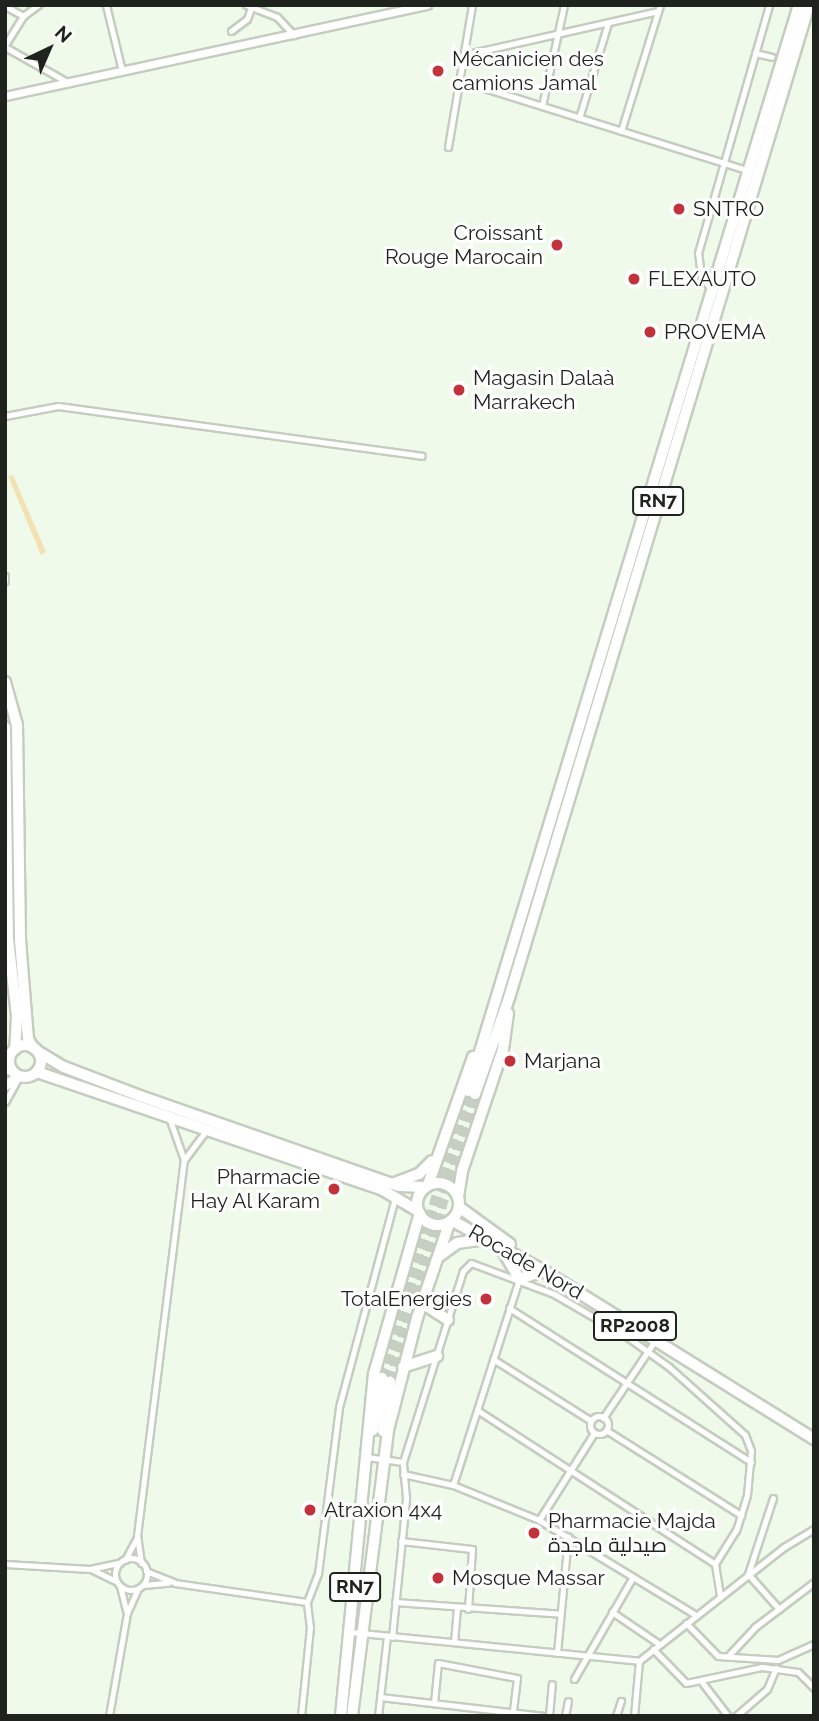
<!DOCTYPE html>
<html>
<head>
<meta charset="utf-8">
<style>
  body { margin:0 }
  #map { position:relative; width:819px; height:1721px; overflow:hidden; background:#f0faeb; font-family:Raleway,Cairo,sans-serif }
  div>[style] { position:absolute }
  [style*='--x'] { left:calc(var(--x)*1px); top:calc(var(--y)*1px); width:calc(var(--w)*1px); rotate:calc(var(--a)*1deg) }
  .green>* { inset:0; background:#f2e1b3 }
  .trunk-tunnel>* { height:10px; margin-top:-5px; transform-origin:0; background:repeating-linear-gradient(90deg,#c6cfc2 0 10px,transparent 0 15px) }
  .roads { filter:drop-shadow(2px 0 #c4cdbf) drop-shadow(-2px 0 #c4cdbf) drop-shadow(0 2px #c4cdbf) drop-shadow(0 -2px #c4cdbf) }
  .minor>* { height:5px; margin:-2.5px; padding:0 2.5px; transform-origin:2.5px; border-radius:2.5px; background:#fff }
  .minor>.ring { margin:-2.5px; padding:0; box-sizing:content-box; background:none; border:5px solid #fff; border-radius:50% }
  .tertiary>* { height:7px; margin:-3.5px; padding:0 3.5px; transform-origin:3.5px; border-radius:3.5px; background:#fff }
  .primary>* { height:9px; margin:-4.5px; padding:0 4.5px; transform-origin:4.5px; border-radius:4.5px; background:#fff }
  .trunk>* { height:10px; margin:-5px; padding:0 5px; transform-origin:5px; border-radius:5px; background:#fff }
  .trunk>.ring { margin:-5px; padding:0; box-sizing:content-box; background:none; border:10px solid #fff; border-radius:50% }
  .dots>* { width:19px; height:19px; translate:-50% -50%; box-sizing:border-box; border:4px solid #fff; border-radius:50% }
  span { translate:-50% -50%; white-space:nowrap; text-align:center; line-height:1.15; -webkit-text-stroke:6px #fff; paint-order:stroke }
  .shield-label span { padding:2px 5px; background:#fff; border:2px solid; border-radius:5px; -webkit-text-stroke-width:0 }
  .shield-label { font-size:19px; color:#1f231d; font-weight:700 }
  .poi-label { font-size:21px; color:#1f231d }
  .left { translate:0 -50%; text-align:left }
  .right { translate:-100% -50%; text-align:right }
  .street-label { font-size:21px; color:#1f231d }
  .frame { position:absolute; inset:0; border:7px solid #1f231d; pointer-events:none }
  .north { position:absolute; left:14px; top:14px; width:70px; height:70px; -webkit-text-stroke:5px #fff; paint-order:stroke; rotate:44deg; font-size:19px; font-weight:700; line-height:28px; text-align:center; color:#1f231d }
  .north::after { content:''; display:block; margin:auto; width:24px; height:32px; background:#1f231d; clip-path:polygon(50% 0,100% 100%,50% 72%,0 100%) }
</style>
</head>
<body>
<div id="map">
  <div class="green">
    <i style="clip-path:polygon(13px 475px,46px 552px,41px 555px,8px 476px)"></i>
  </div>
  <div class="trunk-tunnel">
    <i style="--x:382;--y:1378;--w:300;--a:-73.3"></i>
    <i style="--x:390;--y:1381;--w:299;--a:-73.5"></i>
  </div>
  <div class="roads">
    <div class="minor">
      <i style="--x:106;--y:5;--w:68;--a:76.4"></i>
      <i style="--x:246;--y:5;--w:33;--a:21"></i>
      <i style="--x:277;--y:17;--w:25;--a:47"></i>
      <i style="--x:5;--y:6;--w:21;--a:29"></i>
      <i style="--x:231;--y:31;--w:20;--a:-37"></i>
      <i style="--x:247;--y:19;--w:15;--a:-70"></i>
      <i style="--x:5;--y:45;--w:34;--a:-58"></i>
      <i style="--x:23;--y:16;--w:19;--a:-36"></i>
      <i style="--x:5;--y:47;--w:73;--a:29.4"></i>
      <i style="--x:755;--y:53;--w:17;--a:13"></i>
      <i style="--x:463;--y:55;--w:200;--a:-12.7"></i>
      <i style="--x:459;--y:80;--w:305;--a:17.4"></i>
      <i style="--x:542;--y:106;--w:103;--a:-77.7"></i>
      <i style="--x:579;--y:118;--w:99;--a:-73"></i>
      <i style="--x:621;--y:131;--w:132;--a:-72.8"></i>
      <i style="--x:448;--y:147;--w:144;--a:-80.4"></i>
      <i style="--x:713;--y:292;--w:20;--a:-127"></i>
      <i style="--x:701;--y:276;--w:23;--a:-97"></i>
      <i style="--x:698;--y:253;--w:258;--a:-74"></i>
      <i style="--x:5;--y:416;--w:54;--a:-10.7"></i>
      <i style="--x:58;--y:406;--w:367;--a:7.8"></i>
      <i style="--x:5;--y:576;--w:5;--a:90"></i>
      <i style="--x:5;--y:1102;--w:25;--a:-61"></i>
      <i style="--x:184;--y:1160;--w:39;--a:-53"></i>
      <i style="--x:509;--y:1308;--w:287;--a:32.5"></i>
      <i style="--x:493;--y:1359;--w:116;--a:32.3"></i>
      <i style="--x:477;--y:1410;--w:283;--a:32.9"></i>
      <i style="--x:715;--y:1564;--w:31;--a:81"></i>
      <i class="ring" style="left:590px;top:1416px;width:13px;height:13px"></i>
      <i style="--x:603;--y:1418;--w:95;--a:-56.1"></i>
      <i style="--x:606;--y:1430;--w:160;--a:32.2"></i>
      <i style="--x:367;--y:1457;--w:36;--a:8"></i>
      <i style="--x:403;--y:1474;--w:51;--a:12.4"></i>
      <i style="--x:453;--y:1485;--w:93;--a:22.1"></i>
      <i style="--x:539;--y:1520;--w:184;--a:31.2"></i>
      <i style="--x:453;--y:1485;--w:216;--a:-72.2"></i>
      <i style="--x:773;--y:1498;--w:80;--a:108.2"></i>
      <i style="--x:748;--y:1574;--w:47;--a:48.5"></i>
      <i style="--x:539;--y:1520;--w:103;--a:-57.7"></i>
      <i style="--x:401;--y:1541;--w:71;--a:6.4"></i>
      <i style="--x:472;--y:1549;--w:60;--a:93.8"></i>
      <i class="ring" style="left:115px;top:1558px;width:27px;height:27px"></i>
      <i style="--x:125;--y:1560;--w:24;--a:-62"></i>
      <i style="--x:141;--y:1563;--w:27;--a:-98"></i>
      <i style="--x:137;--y:1536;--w:379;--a:-82.9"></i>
      <i style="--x:184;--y:1160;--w:42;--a:-109.3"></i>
      <i style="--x:5;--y:1564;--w:85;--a:3.4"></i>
      <i style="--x:90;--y:1569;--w:30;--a:-12"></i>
      <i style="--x:93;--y:1570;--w:25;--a:26"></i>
      <i style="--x:146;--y:1571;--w:31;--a:22"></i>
      <i style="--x:175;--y:1583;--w:133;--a:8.2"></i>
      <i style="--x:143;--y:1585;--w:25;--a:-5"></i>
      <i style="--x:120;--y:1586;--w:25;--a:76"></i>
      <i style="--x:395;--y:1602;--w:166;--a:4.1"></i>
      <i style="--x:612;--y:1612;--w:57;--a:34.2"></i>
      <i style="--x:686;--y:1623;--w:46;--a:45.9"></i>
      <i style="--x:718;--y:1656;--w:60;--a:3.8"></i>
      <i style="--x:778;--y:1660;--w:39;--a:-24"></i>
      <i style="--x:351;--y:1632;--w:289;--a:5.7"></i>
      <i style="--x:639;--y:1661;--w:184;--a:-38.2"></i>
      <i style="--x:784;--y:1547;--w:35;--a:-31"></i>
      <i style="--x:392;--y:1637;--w:140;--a:-84.2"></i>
      <i style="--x:406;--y:1498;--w:36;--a:-95"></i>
      <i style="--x:403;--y:1462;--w:200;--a:-72.6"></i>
      <i style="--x:463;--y:1271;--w:11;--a:-45"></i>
      <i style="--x:471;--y:1263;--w:89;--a:20.5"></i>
      <i style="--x:554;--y:1294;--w:83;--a:30.3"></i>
      <i style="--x:626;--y:1336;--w:53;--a:35.8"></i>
      <i style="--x:669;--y:1367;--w:102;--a:41.8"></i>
      <i style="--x:745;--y:1435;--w:17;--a:69"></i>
      <i style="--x:751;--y:1451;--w:44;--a:95.2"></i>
      <i style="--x:747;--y:1495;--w:37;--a:107"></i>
      <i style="--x:736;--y:1530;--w:40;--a:122"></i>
      <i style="--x:454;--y:1642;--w:34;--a:-85"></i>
      <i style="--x:653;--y:1649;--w:47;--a:45.9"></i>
      <i style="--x:686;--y:1683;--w:78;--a:-11.9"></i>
      <i style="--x:762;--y:1667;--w:36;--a:8"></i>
      <i style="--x:798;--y:1672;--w:23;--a:45"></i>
      <i style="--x:557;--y:1653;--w:117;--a:-84.6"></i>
      <i style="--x:729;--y:1655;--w:38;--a:-47"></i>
      <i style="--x:755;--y:1627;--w:74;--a:-37.3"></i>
      <i style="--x:574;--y:1679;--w:118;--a:-60"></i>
      <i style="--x:701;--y:1681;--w:44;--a:52.4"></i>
      <i style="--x:380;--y:1697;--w:165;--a:6.6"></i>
      <i style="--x:434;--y:1703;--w:40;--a:-84.3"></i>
      <i style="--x:438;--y:1663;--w:80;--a:10.8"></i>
      <i style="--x:517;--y:1678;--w:35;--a:97"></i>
      <i style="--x:109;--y:1716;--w:105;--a:-80.1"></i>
      <i style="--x:127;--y:1613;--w:27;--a:-66"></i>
      <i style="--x:301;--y:1716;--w:88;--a:-84.2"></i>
      <i style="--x:310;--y:1628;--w:26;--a:-97"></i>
      <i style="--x:307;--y:1602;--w:30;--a:-69"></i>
      <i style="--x:318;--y:1574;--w:168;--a:-82.8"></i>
      <i style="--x:339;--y:1407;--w:216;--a:-75"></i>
      <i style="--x:378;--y:1716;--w:81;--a:-83.6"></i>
      <i style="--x:549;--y:1716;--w:32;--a:-85"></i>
      <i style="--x:565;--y:1716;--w:15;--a:-79"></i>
      <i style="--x:616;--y:1716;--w:16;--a:-72"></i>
      <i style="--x:634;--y:1716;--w:55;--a:-84.8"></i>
      <i style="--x:736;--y:1716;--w:41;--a:-41.1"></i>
      <i style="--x:767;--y:1689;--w:23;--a:-67"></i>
    </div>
    <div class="tertiary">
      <i style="--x:5;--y:96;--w:432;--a:-12.2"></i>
    </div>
    <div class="primary">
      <i style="--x:5;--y:1070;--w:8;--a:-60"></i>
      <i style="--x:5;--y:1085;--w:17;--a:-33"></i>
    </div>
    <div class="trunk">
      <i style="--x:5;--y:682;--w:45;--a:74.4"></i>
      <i style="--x:17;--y:725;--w:215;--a:89.2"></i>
      <i style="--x:20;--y:940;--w:99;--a:85.4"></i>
      <i style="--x:28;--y:1039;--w:10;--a:61"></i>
      <i style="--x:5;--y:727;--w:212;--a:89.2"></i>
      <i style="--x:8;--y:939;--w:78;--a:83.3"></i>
      <i style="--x:17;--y:1016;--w:33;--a:93"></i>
      <i class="ring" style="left:9px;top:1045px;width:22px;height:22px"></i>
      <i style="--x:37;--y:1051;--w:31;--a:31"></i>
      <i style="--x:64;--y:1067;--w:81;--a:20.9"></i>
      <i style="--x:140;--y:1096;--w:274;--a:19.2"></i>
      <i style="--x:399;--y:1186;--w:27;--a:2"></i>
      <i style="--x:37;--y:1072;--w:363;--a:18.8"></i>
      <i style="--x:381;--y:1189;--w:43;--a:30.7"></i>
      <i style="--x:468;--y:1091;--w:1135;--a:-73.05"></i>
      <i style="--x:475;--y:1094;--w:102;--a:-70.5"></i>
      <i style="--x:509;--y:998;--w:1037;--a:-73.19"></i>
      <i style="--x:395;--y:1183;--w:26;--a:-21"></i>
      <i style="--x:419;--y:1174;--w:18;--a:-45"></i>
      <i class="ring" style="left:417px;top:1183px;width:32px;height:32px"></i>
      <i style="--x:428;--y:1185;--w:136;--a:-70.6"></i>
      <i style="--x:458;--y:1197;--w:26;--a:-81"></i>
      <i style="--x:462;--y:1171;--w:129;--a:-71.4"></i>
      <i style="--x:503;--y:1049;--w:36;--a:-82"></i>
      <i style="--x:459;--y:1207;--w:63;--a:36"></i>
      <i style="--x:451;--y:1220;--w:106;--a:28.7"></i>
      <i style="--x:544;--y:1271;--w:318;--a:31.9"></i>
      <i style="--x:502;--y:1249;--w:34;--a:60"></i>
      <i style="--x:519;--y:1279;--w:26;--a:-18"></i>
      <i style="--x:438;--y:1257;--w:24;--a:-36"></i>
      <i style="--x:457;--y:1243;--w:27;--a:-8"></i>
      <i style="--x:422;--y:1303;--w:31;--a:33"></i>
      <i style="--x:403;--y:1367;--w:36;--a:-18"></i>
      <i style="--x:373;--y:1430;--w:53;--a:-80.2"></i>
      <i style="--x:383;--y:1431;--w:50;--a:-82"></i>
      <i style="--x:341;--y:1716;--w:344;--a:-84.5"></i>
      <i style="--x:374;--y:1374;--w:167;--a:-74.1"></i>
      <i style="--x:352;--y:1716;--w:288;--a:-82.8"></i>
      <i style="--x:388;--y:1430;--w:116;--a:-75.5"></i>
      <i style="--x:417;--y:1318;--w:102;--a:-71.2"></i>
    </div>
  </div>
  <div class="dots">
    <i style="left:438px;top:71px;background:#c2323a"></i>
    <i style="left:679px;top:209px;background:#c2323a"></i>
    <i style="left:557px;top:245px;background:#c2323a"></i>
    <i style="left:634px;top:279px;background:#c2323a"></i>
    <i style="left:650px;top:332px;background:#c2323a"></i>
    <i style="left:459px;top:390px;background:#c2323a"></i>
    <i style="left:510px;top:1061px;background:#c2323a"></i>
    <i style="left:334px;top:1189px;background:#c2323a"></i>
    <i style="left:486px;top:1299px;background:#c2323a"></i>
    <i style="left:310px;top:1510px;background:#c2323a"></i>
    <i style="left:534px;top:1533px;background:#c2323a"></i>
    <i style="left:438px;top:1578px;background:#c2323a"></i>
  </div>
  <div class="shield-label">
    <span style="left:658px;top:501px">RN7</span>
    <span style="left:635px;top:1326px">RP2008</span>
    <span style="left:355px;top:1587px">RN7</span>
  </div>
  <div class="poi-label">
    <span class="left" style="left:452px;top:71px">Mécanicien des<br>camions Jamal</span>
    <span class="left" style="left:693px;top:209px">SNTRO</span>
    <span class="right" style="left:543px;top:245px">Croissant<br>Rouge Marocain</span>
    <span class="left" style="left:648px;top:279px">FLEXAUTO</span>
    <span class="left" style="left:664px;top:332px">PROVEMA</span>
    <span class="left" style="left:473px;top:390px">Magasin Dalaà<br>Marrakech</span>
    <span class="left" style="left:524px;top:1061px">Marjana</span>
    <span class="right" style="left:320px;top:1189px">Pharmacie<br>Hay Al Karam</span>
    <span class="right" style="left:472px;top:1299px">TotalEnergies</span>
    <span class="left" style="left:324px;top:1510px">Atraxion 4x4</span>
    <span class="left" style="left:548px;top:1533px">Pharmacie Majda<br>صيدلية ماجدة</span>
    <span class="left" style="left:452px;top:1578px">Mosque Massar</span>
  </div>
  <div class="street-label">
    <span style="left:526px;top:1262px;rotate:30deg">Rocade Nord</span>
  </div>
  <div class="frame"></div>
  <div class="north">N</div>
</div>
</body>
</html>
